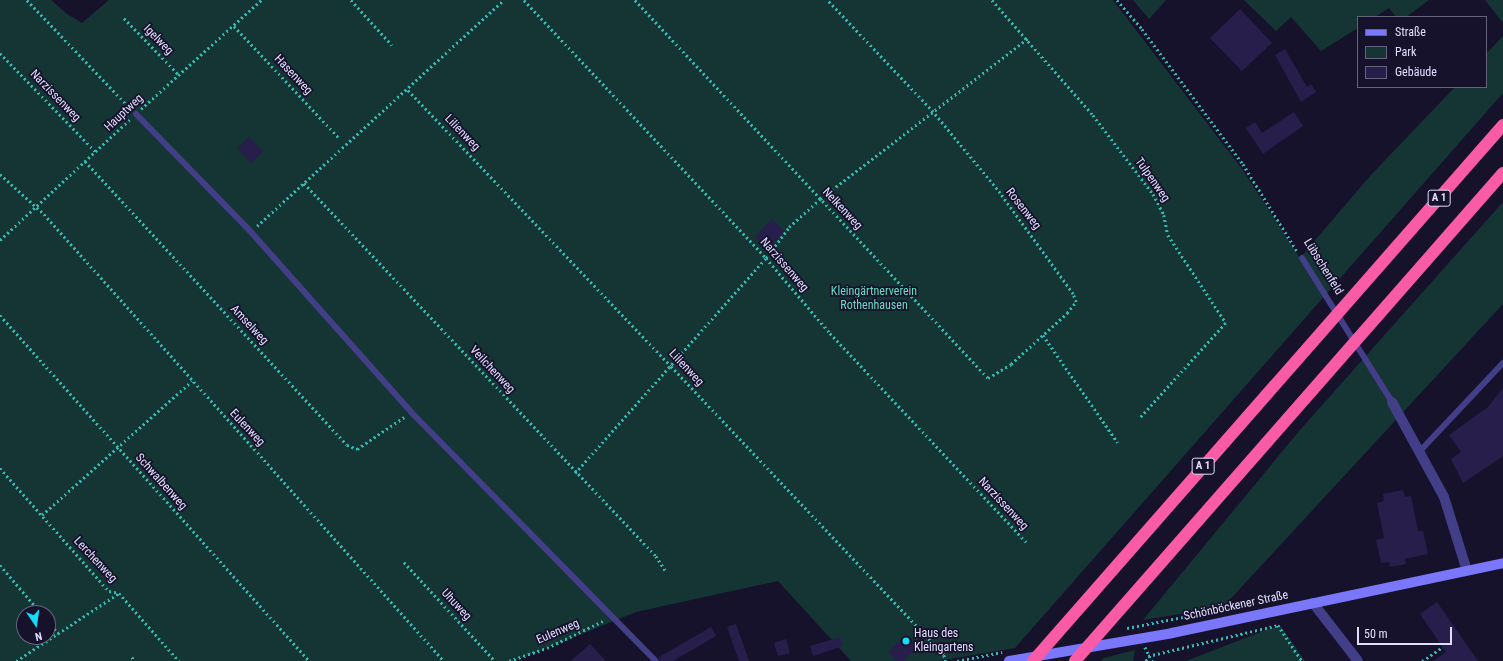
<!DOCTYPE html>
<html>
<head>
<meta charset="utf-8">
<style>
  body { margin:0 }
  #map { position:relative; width:1503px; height:661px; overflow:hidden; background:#16122b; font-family:"Roboto Condensed",sans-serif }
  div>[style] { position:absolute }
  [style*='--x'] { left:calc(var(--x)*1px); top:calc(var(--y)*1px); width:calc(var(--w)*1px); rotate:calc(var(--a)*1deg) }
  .green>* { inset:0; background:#153534 }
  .building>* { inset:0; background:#281e4b }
  .path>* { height:2.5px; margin-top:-1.25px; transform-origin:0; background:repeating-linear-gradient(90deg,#35bab3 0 2px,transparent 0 5px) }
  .lane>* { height:6px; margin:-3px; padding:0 3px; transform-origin:3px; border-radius:3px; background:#423f88 }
  .street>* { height:10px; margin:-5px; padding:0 5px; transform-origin:5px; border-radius:5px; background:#423f88 }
  .secondary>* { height:10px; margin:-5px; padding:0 5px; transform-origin:5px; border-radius:5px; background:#7b77fb }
  .highway>* { height:12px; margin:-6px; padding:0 6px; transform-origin:6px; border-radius:6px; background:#fa5ba7 }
  .dots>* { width:11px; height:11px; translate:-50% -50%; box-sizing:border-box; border:2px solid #16122b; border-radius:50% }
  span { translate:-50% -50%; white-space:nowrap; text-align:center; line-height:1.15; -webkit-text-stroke:3.5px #16122b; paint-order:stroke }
  .shield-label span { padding:1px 3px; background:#16122b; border:1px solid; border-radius:3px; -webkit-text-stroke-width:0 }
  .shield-label { font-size:11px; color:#e1ddfe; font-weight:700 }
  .street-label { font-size:12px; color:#e1ddfe }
  .park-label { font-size:12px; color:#69dec1 }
  .poi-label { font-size:12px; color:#e1ddfe }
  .left { translate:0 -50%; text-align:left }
  .legend { position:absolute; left:1357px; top:16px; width:130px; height:72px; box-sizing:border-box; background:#16122b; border:1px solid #67637f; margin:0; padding:5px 7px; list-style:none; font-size:12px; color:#e1ddfe }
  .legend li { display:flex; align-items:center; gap:8px; height:20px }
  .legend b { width:20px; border:1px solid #67637f }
  .north { position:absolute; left:16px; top:605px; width:40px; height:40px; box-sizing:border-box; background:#16122b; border:1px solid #67637f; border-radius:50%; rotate:167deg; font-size:11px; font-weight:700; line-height:16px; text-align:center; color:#e1ddfe }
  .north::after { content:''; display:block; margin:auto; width:14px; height:18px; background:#0fdff8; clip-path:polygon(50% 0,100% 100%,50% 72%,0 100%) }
  .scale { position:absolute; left:1357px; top:627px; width:95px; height:18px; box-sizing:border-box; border:2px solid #e1ddfe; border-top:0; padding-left:5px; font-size:12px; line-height:14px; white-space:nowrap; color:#e1ddfe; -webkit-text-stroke:3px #16122b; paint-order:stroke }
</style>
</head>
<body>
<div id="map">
  <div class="green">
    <i style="clip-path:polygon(evenodd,0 0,51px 0,67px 14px,82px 23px,109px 0,1113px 0,1242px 169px,1300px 258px,1370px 176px,1455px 87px,1486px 87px,1486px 54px,1503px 36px,1503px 93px,1015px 648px,938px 661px,851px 661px,778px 581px,636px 612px,515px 661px,0 661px,0 0,24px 613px,48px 613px,48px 637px,24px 637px,24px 613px)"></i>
    <i style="clip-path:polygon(1133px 0,1166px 0,1149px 19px)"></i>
    <i style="clip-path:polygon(1244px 0,1429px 0,1406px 17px,1396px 17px,1389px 8px,1375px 17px,1358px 17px,1358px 28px,1321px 51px,1291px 17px,1276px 31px)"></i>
    <i style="clip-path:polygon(1485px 0,1503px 0,1503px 23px)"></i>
    <i style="clip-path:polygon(1503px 202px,1503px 304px,1223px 607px,1143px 620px,1300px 430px)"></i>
    <i style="clip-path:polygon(1280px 625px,1305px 661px,1186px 661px,1271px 628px)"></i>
    <i style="clip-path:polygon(1135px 650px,1133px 661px,1101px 661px,1104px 658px)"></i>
  </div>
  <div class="building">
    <i style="clip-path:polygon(1240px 9px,1272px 43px,1242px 71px,1210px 38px)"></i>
    <i style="clip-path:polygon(1285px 49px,1307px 87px,1311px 84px,1316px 92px,1301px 102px,1275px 55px)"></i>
    <i style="clip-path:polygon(1294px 112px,1303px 126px,1263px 154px,1246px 128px,1255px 122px,1262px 133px)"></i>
    <i style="clip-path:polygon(249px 137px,263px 152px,251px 163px,237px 148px)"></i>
    <i style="clip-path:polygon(772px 219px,784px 231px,769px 250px,755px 237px)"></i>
    <i style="clip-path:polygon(1503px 388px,1503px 456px,1463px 483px,1451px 459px,1461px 452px,1449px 435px,1488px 407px)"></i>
    <i style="clip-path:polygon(1403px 490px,1405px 497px,1411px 496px,1418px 531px,1423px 531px,1428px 554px,1405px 559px,1406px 564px,1390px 567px,1389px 562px,1381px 563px,1376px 540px,1384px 538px,1377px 503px,1384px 501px,1383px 494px)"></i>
    <i style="clip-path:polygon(1437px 602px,1464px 641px,1478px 661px,1433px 661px,1446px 652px,1420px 614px)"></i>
    <i style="clip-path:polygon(736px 624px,749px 661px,739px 661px,727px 627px)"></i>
    <i style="clip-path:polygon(711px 627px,716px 636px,673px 661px,660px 661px,659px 657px)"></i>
    <i style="clip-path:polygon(907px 635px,918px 648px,903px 661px,896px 661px,888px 651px)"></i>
    <i style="clip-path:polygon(840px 637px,843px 646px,813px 656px,810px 646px)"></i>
    <i style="clip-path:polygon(786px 639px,790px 653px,778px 656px,774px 643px)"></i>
    <i style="clip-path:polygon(590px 644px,606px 661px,571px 661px)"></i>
  </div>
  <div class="path">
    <i style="--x:27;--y:0;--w:149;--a:46.4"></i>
    <i style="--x:351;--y:0;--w:61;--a:47.7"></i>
    <i style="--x:524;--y:0;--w:354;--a:46.8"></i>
    <i style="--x:766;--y:258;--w:99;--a:49.5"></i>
    <i style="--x:830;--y:333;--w:289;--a:46.8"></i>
    <i style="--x:635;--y:0;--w:517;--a:46.96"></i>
    <i style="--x:988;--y:378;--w:27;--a:-31"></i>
    <i style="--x:1011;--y:364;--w:76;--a:-42.3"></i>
    <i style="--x:1067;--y:313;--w:14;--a:-51"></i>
    <i style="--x:1076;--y:302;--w:9;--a:-111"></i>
    <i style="--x:1073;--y:294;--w:125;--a:-125.9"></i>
    <i style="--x:1000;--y:193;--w:105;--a:-129.6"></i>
    <i style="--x:933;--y:112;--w:154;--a:-133.4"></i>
    <i style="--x:992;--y:0;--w:153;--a:48.7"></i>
    <i style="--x:1093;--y:115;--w:99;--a:52.8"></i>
    <i style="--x:1153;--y:194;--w:24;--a:62"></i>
    <i style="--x:1164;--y:215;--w:20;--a:79"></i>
    <i style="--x:1168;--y:235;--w:105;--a:56.6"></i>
    <i style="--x:1226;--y:323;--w:127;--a:132.1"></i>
    <i style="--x:1117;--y:0;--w:38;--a:49"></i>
    <i style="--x:1142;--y:29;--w:169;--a:53.2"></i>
    <i style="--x:1243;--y:164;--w:102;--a:58.2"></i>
    <i style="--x:124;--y:18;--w:79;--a:46"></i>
    <i style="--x:234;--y:26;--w:154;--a:46.8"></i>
    <i style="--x:0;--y:53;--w:138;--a:45.9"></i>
    <i style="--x:408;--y:90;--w:381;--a:46.4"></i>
    <i style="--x:671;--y:366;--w:398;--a:46.6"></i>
    <i style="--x:944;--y:655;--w:6;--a:72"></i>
    <i style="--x:141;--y:109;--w:162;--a:-42.2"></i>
    <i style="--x:85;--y:161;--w:386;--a:47.3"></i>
    <i style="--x:347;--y:445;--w:11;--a:22"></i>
    <i style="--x:357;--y:449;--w:57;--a:-34.2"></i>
    <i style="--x:0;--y:174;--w:59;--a:42.3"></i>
    <i style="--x:44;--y:214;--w:600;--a:48.18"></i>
    <i style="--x:304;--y:183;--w:513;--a:46.66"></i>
    <i style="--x:656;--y:556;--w:17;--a:57"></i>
    <i style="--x:257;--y:226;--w:335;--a:-42.5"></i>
    <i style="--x:0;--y:240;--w:178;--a:-42.9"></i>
    <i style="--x:0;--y:315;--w:464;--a:48.2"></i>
    <i style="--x:1043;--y:335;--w:131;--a:55.2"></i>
    <i style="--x:0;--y:468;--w:164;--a:48.5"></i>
    <i style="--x:109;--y:591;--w:10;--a:11"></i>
    <i style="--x:119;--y:593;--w:91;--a:48.6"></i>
    <i style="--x:575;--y:473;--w:288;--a:-48.4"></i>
    <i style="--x:766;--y:258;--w:39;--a:-53"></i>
    <i style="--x:789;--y:227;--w:42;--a:-42.1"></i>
    <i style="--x:820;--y:199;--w:263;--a:-37.7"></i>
    <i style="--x:42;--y:515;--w:201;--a:-41.8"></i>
    <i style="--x:404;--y:562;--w:134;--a:47.4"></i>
    <i style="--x:0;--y:565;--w:63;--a:49.5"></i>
    <i style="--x:48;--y:621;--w:16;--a:50"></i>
    <i style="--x:1127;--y:628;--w:124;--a:-11.1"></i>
    <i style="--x:1145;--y:647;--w:16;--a:63"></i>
    <i style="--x:1148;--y:656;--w:134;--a:-13.4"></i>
    <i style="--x:1278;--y:625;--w:43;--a:56.3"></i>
    <i style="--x:132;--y:657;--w:5;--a:53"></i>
    <i style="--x:16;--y:661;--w:123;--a:-33.4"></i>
    <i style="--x:509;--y:661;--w:40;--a:-18.9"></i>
    <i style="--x:547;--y:648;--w:64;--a:-25.8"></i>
    <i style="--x:957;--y:661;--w:46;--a:-11.3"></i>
    <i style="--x:1146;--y:661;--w:5;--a:-68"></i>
    <i style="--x:1422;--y:661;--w:25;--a:-34"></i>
  </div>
  <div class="lane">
    <i style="--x:136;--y:114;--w:163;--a:45.7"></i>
    <i style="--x:250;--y:231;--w:242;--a:48.3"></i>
    <i style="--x:411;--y:412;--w:349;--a:45.5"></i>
    <i style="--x:1302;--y:258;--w:170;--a:58"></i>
    <i style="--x:1420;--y:451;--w:121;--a:-46.7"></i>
  </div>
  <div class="street">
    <i style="--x:1392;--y:402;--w:108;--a:61.3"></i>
    <i style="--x:1444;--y:497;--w:77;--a:72.7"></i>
    <i style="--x:1313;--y:603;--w:73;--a:52.2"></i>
  </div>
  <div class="secondary">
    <i style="--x:1009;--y:661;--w:165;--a:-9.7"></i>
    <i style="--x:1172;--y:633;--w:338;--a:-11.9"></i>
  </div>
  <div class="highway">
    <i style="--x:1033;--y:661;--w:713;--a:-48.75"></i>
    <i style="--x:1075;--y:661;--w:649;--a:-48.75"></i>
  </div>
  <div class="dots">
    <i style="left:906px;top:641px;background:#0fdff8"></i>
  </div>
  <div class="shield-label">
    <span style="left:1439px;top:198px">A 1</span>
    <span style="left:1203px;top:466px">A 1</span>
  </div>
  <div class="street-label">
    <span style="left:158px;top:40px;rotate:46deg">Igelweg</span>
    <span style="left:293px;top:75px;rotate:47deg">Hasenweg</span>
    <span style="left:55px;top:96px;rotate:46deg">Narzissenweg</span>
    <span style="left:124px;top:113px;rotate:-43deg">Hauptweg</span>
    <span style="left:462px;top:133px;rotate:46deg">Lilienweg</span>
    <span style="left:1152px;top:180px;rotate:55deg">Tulpenweg</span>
    <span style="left:842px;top:209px;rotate:47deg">Nelkenweg</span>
    <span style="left:1023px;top:209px;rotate:52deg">Rosenweg</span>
    <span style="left:784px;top:265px;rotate:49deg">Narzissenweg</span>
    <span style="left:1323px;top:267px;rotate:58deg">Lübschenfeld</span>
    <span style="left:249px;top:325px;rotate:47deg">Amselweg</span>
    <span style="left:686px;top:368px;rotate:47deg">Lilienweg</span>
    <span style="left:492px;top:370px;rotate:47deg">Veilchenweg</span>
    <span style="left:247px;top:428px;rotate:47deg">Eulenweg</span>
    <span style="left:161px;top:482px;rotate:48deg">Schwalbenweg</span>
    <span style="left:1003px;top:504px;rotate:47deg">Narzissenweg</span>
    <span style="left:95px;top:560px;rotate:47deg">Lerchenweg</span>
    <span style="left:456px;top:605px;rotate:47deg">Uhuweg</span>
    <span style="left:1236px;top:606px;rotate:-12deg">Schönböckener Straße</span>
    <span style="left:558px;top:632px;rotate:-23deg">Eulenweg</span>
  </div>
  <div class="park-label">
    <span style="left:874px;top:299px">Kleingärtnerverein<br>Rothenhausen</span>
  </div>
  <div class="poi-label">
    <span class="left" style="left:914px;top:641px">Haus des<br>Kleingartens</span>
  </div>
  <ul class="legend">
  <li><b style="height:5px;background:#7b77fb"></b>Straße</li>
  <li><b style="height:11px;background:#153534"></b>Park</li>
  <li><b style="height:11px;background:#281e4b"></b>Gebäude</li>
  </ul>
  <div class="north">N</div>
  <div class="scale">50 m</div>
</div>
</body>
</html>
